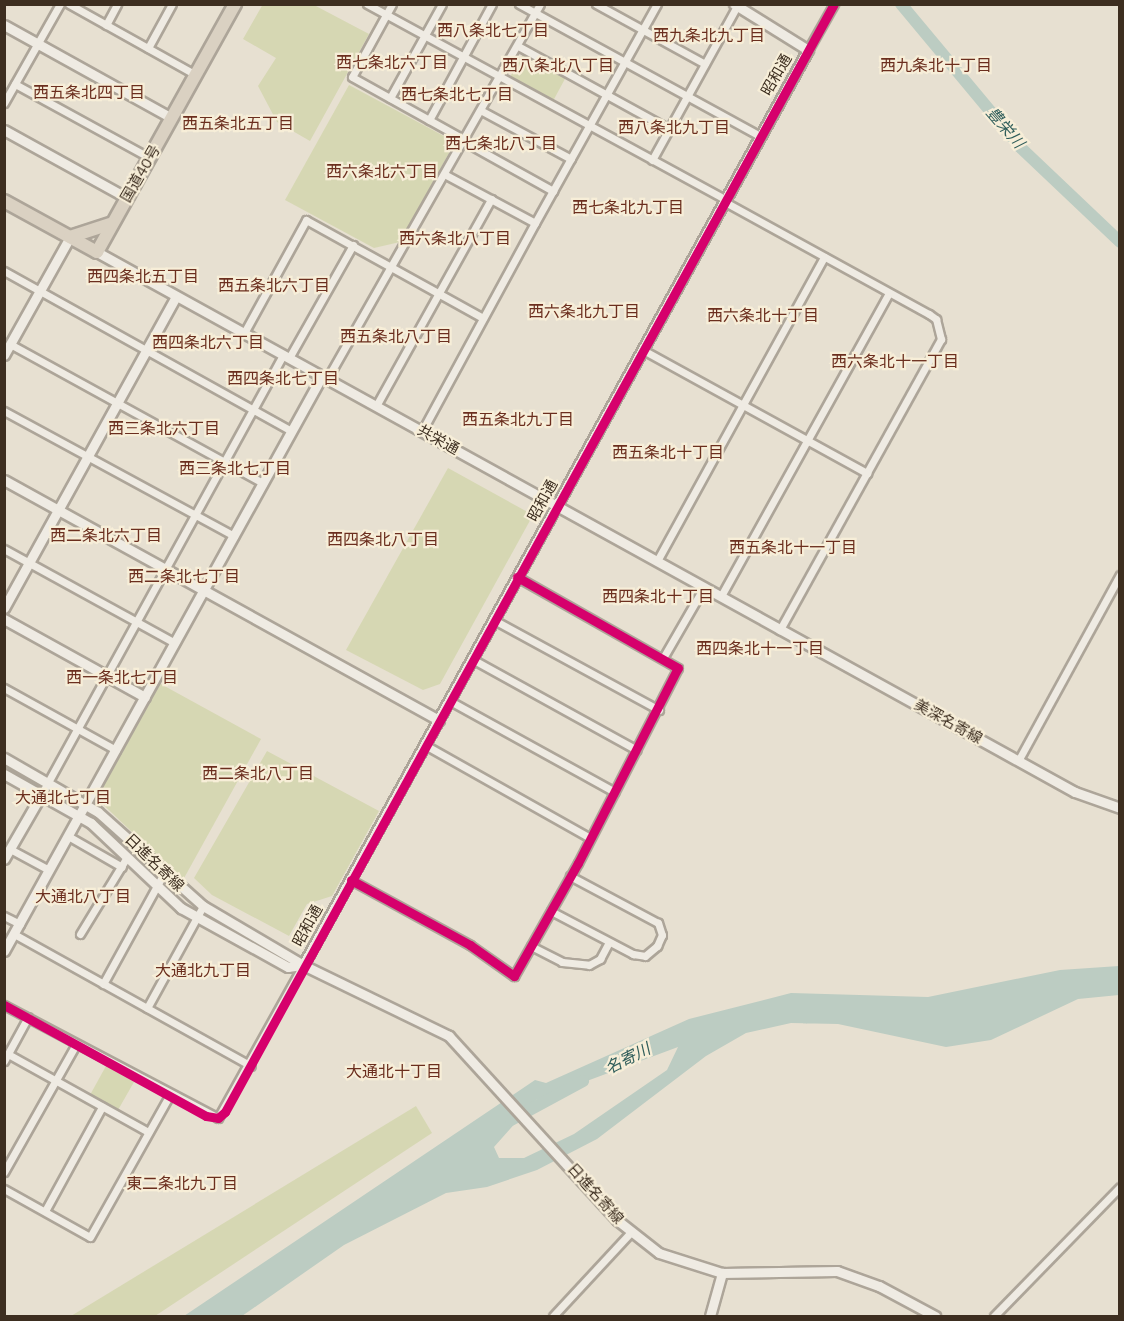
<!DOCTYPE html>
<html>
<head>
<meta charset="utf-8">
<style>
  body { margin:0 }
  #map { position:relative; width:1124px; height:1321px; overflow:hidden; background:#e7e0d1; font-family:Bitter,"Noto Sans JP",serif }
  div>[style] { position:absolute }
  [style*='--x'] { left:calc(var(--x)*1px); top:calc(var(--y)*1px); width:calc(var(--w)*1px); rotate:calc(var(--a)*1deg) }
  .green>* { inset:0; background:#d6d7b3 }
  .water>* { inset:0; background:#bcccc2 }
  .river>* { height:12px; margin:-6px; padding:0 6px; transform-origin:6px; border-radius:6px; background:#bcccc2 }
  .roads { filter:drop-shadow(2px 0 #ada599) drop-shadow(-2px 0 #ada599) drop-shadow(0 2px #ada599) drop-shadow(0 -2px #ada599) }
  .street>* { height:7px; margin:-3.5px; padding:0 3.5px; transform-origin:3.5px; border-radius:3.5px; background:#efebe3 }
  .secondary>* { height:9px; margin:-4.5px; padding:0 4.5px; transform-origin:4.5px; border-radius:4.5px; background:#efebe3 }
  .highway>* { height:12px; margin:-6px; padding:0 6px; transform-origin:6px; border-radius:6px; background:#dad1c2 }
  .cycleway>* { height:9px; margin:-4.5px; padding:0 4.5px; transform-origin:4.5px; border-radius:4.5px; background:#d6006c }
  span { translate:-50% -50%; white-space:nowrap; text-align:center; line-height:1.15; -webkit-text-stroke:4.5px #f7eed8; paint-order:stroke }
  .street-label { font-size:15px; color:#3d2e20 }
  .neighbourhood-label { font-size:16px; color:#6b2e1e }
  .water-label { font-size:16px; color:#2f5d5a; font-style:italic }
  .frame { position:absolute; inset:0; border:6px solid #3d2e20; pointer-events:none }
</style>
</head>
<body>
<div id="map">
  <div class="green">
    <i style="clip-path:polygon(263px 4px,314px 5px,369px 34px,310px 141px,277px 122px,258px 86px,276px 58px,243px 39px)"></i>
    <i style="clip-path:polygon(523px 54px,566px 77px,553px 101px,510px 77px)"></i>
    <i style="clip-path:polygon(349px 85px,455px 142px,400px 242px,374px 248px,285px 200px)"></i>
    <i style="clip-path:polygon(448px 468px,533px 515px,440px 684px,423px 690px,346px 650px)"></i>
    <i style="clip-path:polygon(159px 683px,261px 739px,183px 880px,96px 798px)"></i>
    <i style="clip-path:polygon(267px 751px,379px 811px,332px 896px,307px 904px,289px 936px,212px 895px,194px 878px)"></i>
    <i style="clip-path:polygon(106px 1066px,134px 1082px,118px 1110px,90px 1095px)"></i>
    <i style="clip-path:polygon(416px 1106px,432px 1133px,155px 1316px,71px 1316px)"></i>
  </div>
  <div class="water">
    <i style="clip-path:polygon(evenodd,1119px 966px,1119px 995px,1078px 999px,991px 1040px,946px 1047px,838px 1024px,791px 1023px,746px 1033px,706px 1056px,597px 1139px,537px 1170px,487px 1187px,446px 1193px,344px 1245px,242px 1316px,184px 1316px,535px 1080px,546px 1083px,689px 1019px,791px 993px,928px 997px,1060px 970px,1119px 966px,678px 1047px,667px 1070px,574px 1134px,524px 1158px,499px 1158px,494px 1147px,536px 1100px,678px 1047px)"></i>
  </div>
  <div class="river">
    <i style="--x:901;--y:4;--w:186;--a:50.2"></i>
    <i style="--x:1020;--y:147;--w:138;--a:43.5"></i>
    <i style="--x:511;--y:1120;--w:82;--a:-28.4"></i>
  </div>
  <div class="roads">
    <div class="street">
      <i style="--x:69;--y:4;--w:145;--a:29.2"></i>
      <i style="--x:367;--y:4;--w:409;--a:28.6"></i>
      <i style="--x:392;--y:4;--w:83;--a:118.7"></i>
      <i style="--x:352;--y:77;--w:129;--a:29.1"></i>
      <i style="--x:519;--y:4;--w:275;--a:28.7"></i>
      <i style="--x:596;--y:4;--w:124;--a:28.8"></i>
      <i style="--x:106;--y:25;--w:24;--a:-62"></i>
      <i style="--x:518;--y:46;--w:172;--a:28.8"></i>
      <i style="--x:148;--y:48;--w:50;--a:-61.4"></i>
      <i style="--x:808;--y:50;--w:53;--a:-60.5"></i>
      <i style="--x:15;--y:84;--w:154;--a:28.7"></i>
      <i style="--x:390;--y:98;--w:107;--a:-61"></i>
      <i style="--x:4;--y:103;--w:114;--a:-60.5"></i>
      <i style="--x:482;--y:111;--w:101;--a:28.3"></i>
      <i style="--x:429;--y:120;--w:132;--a:-61.5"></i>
      <i style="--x:465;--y:142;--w:101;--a:29.1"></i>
      <i style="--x:652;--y:160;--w:176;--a:-61.1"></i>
      <i style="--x:446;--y:175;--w:101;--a:28.3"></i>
      <i style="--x:535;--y:223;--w:251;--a:-60.9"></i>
      <i style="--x:725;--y:202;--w:233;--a:28.8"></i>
      <i style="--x:929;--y:314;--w:9;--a:36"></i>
      <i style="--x:936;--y:319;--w:21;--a:76"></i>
      <i style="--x:941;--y:339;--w:333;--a:119"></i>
      <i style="--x:4;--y:271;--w:329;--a:29.1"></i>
      <i style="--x:244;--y:333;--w:129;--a:-61.2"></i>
      <i style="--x:306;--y:220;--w:202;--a:29"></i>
      <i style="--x:10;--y:344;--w:289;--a:28.8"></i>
      <i style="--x:643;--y:350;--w:256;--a:28.8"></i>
      <i style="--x:289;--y:358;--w:130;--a:-60.5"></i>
      <i style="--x:327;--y:379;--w:431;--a:-60.4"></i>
      <i style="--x:376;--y:406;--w:237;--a:-60.9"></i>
      <i style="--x:4;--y:411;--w:262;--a:28.5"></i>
      <i style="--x:422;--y:431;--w:237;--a:-61.5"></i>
      <i style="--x:4;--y:549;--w:195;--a:28.8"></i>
      <i style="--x:657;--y:561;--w:347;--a:-61.2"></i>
      <i style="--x:721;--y:596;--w:346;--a:-61"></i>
      <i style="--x:494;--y:620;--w:188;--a:28.6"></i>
      <i style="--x:663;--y:658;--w:82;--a:-60"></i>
      <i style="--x:472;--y:659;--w:188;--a:28.9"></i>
      <i style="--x:4;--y:688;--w:128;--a:29"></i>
      <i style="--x:450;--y:701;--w:188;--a:28.9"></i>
      <i style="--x:425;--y:745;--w:189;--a:29.4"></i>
      <i style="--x:1018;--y:761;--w:212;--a:-61.3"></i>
      <i style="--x:41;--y:795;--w:502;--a:-61.19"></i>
      <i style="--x:68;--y:836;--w:62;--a:29.9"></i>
      <i style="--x:10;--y:849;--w:44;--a:28.3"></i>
      <i style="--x:351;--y:880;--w:136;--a:28.6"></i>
      <i style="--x:470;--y:945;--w:54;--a:35.2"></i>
      <i style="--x:514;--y:976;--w:130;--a:-60.5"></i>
      <i style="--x:578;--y:863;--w:219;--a:-62.9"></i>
      <i style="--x:678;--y:668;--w:185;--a:-150.5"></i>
      <i style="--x:551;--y:911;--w:93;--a:27.7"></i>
      <i style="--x:633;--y:954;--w:12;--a:9"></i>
      <i style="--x:645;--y:956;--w:16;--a:-40"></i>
      <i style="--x:657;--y:946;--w:12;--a:-66"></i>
      <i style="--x:662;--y:935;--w:13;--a:-108"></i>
      <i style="--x:658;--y:923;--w:100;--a:-151.9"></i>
      <i style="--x:4;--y:916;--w:18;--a:27"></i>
      <i style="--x:14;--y:934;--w:271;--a:29.1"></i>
      <i style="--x:80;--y:934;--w:90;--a:-58.6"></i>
      <i style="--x:531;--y:946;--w:35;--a:27"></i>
      <i style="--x:562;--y:962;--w:27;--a:6"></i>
      <i style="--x:589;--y:965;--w:13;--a:-29"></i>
      <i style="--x:600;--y:959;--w:19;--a:-62"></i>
      <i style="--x:103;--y:984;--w:124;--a:-61.2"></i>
      <i style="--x:4;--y:1005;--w:242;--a:27.8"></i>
      <i style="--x:218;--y:1118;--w:175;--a:-60.9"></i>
      <i style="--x:147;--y:1008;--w:116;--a:-61.2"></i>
      <i style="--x:8;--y:1054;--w:160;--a:29.1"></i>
      <i style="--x:4;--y:1061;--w:50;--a:-61.4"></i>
      <i style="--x:4;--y:1172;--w:147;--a:-60.6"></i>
      <i style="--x:4;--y:1189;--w:98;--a:29.2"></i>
      <i style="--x:90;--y:1237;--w:162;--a:-60.7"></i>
      <i style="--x:45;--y:1211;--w:119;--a:-61.3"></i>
      <i style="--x:553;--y:1316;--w:115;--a:-47.1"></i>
      <i style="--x:994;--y:1316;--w:180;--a:-45.7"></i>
    </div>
    <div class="secondary">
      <i style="--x:4;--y:25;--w:192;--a:29"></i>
      <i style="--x:4;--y:130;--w:141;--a:28.9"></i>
      <i style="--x:97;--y:252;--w:1117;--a:28.91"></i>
      <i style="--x:1075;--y:792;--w:48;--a:19.6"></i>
      <i style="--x:4;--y:355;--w:135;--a:-60.8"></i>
      <i style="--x:4;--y:480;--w:497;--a:28.9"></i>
      <i style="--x:4;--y:608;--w:356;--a:-61.1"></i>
      <i style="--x:4;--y:619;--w:161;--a:29"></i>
      <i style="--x:4;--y:758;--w:108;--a:29.9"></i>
      <i style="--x:98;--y:812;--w:141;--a:41.8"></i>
      <i style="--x:203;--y:906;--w:116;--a:30.5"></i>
      <i style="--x:303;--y:965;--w:162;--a:25.9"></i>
      <i style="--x:449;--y:1036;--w:249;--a:47.6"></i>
      <i style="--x:617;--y:1220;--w:53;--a:38.2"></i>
      <i style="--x:659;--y:1253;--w:66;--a:17.6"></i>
      <i style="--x:722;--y:1273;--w:115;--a:-1"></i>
      <i style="--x:837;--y:1271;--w:45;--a:19.7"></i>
      <i style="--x:879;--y:1286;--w:64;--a:28.2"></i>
      <i style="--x:4;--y:774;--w:100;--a:29.4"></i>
      <i style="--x:91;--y:823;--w:124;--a:43.4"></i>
      <i style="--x:181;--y:908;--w:122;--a:28.9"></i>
      <i style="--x:288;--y:967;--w:15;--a:-8"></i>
      <i style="--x:4;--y:859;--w:74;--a:-60"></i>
      <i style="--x:4;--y:951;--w:657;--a:-61.06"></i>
      <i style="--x:303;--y:965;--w:1045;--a:-61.11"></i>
      <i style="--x:808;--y:50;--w:87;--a:-148.1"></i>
      <i style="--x:710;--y:1316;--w:45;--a:-74.4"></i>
    </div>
    <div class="highway">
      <i style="--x:4;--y:201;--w:106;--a:28.7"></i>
      <i style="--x:97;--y:252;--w:284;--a:-60.9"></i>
      <i style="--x:70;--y:237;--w:42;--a:-18"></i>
    </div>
  </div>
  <div class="cycleway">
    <i style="--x:351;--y:880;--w:136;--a:28.6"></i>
    <i style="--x:470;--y:945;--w:54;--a:35.2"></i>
    <i style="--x:514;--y:976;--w:130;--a:-60.5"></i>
    <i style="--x:578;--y:863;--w:219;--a:-62.9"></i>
    <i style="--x:678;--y:668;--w:185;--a:-150.5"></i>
    <i style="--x:4;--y:1005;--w:230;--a:28.8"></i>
    <i style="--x:206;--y:1116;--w:12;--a:9"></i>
    <i style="--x:218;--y:1118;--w:9;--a:-41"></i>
    <i style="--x:225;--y:1112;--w:1264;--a:-61.21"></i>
  </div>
  <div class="street-label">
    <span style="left:777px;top:75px;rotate:-60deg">昭和通</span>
    <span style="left:141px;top:174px;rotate:-60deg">国道40号</span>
    <span style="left:438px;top:440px;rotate:29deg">共栄通</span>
    <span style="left:543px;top:501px;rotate:-61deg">昭和通</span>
    <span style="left:948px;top:722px;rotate:29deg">美深名寄線</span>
    <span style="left:154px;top:863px;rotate:44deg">日進名寄線</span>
    <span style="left:308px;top:926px;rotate:-61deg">昭和通</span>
    <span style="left:595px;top:1194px;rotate:48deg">日進名寄線</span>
  </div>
  <div class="neighbourhood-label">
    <span style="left:493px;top:31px">西八条北七丁目</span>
    <span style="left:709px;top:36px">西九条北九丁目</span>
    <span style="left:392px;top:63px">西七条北六丁目</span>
    <span style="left:558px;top:66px">西八条北八丁目</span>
    <span style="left:936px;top:66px">西九条北十丁目</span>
    <span style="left:89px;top:93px">西五条北四丁目</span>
    <span style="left:457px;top:95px">西七条北七丁目</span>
    <span style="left:238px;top:124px">西五条北五丁目</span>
    <span style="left:674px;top:128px">西八条北九丁目</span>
    <span style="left:501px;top:144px">西七条北八丁目</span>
    <span style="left:382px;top:172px">西六条北六丁目</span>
    <span style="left:628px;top:208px">西七条北九丁目</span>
    <span style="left:455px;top:239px">西六条北八丁目</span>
    <span style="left:143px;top:277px">西四条北五丁目</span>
    <span style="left:274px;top:286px">西五条北六丁目</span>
    <span style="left:584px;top:312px">西六条北九丁目</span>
    <span style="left:763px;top:316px">西六条北十丁目</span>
    <span style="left:396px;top:337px">西五条北八丁目</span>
    <span style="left:208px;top:343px">西四条北六丁目</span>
    <span style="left:895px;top:362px">西六条北十一丁目</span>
    <span style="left:283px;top:379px">西四条北七丁目</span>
    <span style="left:518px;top:420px">西五条北九丁目</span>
    <span style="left:164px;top:429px">西三条北六丁目</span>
    <span style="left:668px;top:453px">西五条北十丁目</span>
    <span style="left:235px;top:469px">西三条北七丁目</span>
    <span style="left:106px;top:536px">西二条北六丁目</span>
    <span style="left:383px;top:540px">西四条北八丁目</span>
    <span style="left:793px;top:548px">西五条北十一丁目</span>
    <span style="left:184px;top:577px">西二条北七丁目</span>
    <span style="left:658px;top:597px">西四条北十丁目</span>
    <span style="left:760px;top:649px">西四条北十一丁目</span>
    <span style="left:122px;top:678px">西一条北七丁目</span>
    <span style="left:258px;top:774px">西二条北八丁目</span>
    <span style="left:63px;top:798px">大通北七丁目</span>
    <span style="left:83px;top:897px">大通北八丁目</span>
    <span style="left:203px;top:971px">大通北九丁目</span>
    <span style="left:394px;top:1072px">大通北十丁目</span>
    <span style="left:182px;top:1184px">東二条北九丁目</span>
  </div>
  <div class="water-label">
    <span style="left:1005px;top:128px;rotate:49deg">豊栄川</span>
    <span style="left:628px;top:1059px;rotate:-27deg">名寄川</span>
  </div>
  <div class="frame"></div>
</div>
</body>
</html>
